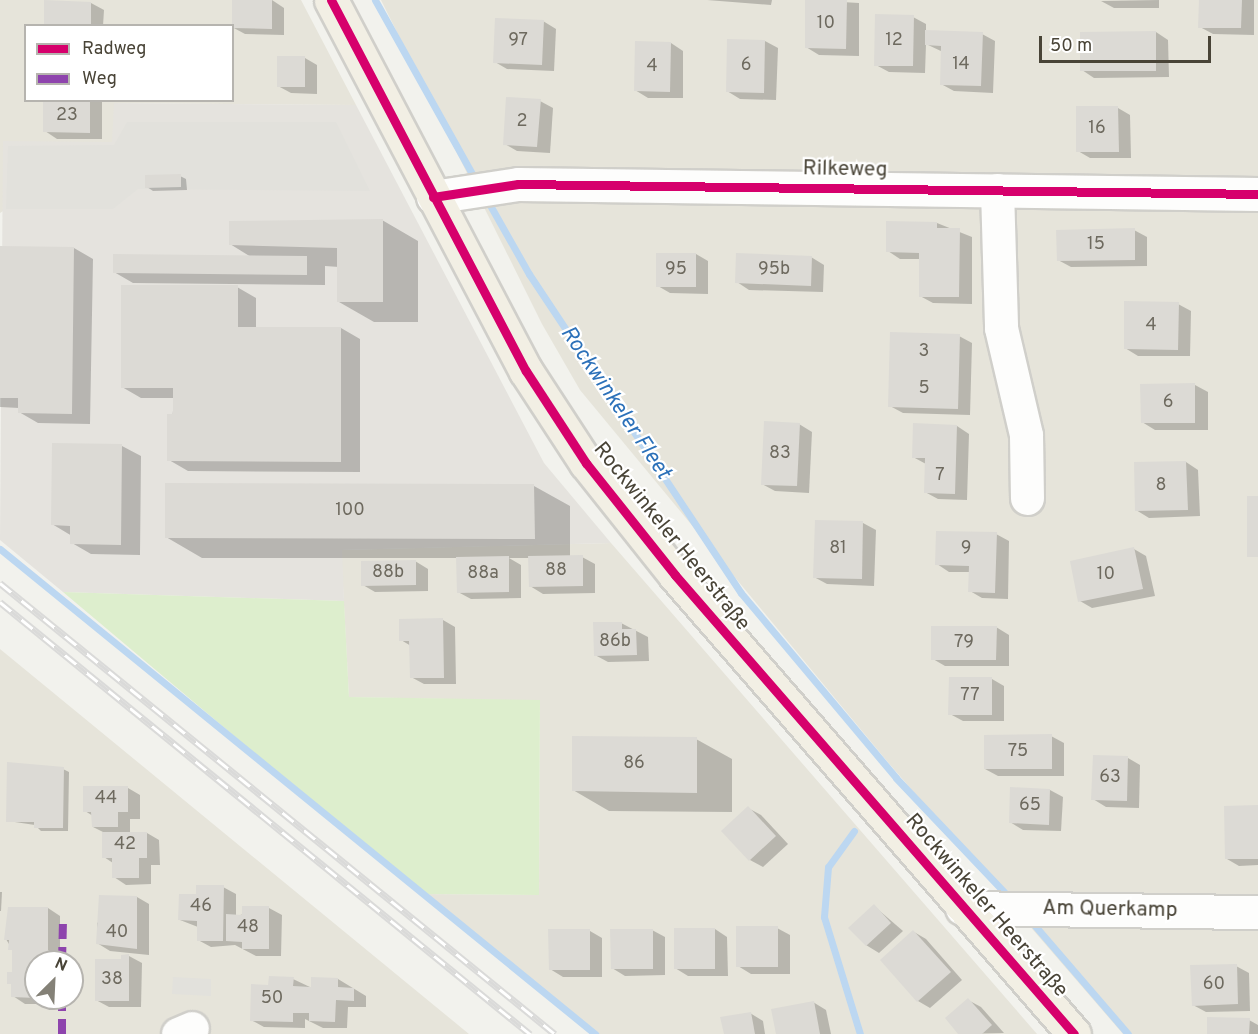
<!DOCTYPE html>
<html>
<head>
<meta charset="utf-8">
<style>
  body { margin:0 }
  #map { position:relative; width:1258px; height:1034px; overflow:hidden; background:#f2f2ed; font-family:Overpass,sans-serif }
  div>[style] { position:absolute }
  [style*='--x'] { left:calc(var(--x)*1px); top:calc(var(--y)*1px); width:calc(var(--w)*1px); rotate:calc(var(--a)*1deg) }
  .residential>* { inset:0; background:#e6e4da }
  .industrial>* { inset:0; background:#e5e3de }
  .green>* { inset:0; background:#ddeecd }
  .parking>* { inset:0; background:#e2e1dc }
  .shadow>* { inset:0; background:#0003 }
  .stream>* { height:7px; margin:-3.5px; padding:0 3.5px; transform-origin:3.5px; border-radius:3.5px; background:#bcd7f1 }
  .building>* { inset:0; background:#dcdad5 }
  .roads { filter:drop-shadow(2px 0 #d0cfca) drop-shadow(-2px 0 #d0cfca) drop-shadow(0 2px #d0cfca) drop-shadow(0 -2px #d0cfca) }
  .minor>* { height:33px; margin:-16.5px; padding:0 16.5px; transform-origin:16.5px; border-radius:16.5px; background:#fdfdfc }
  .major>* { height:33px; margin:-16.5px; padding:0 16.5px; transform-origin:16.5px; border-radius:16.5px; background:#f2efe4 }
  .rail>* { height:7px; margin-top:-3.5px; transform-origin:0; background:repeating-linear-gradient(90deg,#fff 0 14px,#dadad9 0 28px); box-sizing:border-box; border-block:2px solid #dadad9 }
  .quiet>* { height:8px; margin-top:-4px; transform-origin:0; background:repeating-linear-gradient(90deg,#8e44ad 0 15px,transparent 0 23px) }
  .cycleway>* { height:9px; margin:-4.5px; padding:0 4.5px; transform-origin:4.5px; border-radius:4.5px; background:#d6006c }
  span { translate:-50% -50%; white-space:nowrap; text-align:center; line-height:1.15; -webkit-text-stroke:4.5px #fff; paint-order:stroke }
  .number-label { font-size:18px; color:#6e6a5f }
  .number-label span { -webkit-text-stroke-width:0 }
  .street-label { font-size:21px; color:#494437 }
  .water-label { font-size:22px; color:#2c71b9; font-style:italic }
  .legend { position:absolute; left:24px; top:24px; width:210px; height:78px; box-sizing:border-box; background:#fff; border:2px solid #b6b4af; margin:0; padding:8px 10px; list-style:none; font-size:18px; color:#494437 }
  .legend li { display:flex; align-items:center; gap:12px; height:30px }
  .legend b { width:30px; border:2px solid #b6b4af }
  .north { position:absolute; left:24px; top:950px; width:60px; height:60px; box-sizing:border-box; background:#fff; border:2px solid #b6b4af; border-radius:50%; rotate:24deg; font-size:16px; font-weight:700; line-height:24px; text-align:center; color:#494437 }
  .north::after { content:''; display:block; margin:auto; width:21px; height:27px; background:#848177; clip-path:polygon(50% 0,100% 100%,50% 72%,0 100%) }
  .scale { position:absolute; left:1039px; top:36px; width:172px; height:27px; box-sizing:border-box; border:3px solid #494437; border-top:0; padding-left:8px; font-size:18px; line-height:21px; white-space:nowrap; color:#494437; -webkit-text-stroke:4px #fff; paint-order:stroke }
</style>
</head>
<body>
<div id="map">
  <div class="residential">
    <i style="clip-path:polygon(evenodd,0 0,301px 0,356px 105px,115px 103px,113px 142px,0 213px,0 0,26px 26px,232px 26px,232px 100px,26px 100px,26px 26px)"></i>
    <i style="clip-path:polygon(381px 0,1258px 0,1258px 1034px,1123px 1034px,886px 760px,580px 390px,542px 324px)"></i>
    <i style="clip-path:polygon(611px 543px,1037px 1034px,590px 1034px,422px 894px,539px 895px,540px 701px,349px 697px,341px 550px)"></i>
    <i style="clip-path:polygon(evenodd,0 649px,469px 1034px,0 1034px,0 649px,36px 962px,72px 962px,72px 998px,36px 998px,36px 962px)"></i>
  </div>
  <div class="industrial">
    <i style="clip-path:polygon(114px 103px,356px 105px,544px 463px,611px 543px,342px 550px,344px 601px,63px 592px,0 540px,3px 141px,112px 142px)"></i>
  </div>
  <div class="green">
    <i style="clip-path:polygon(63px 592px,344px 601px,349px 697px,540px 700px,539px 895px,422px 894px)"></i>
  </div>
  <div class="parking">
    <i style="clip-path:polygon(127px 122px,336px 122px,370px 191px,138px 189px,113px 209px,6px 209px,8px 146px,114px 145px)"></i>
    <i style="clip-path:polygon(173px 977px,211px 979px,211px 996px,172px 994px)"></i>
  </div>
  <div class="shadow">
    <i style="clip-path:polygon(233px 0,272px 0,284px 8px,284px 35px,245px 34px,232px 27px)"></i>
    <i style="clip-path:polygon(707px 0,772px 0,771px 5px)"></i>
    <i style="clip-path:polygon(807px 0,859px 3px,859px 56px,819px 55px,806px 47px)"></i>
    <i style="clip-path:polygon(1159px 0,1159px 8px,1114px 8px,1101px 1px)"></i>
    <i style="clip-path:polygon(1200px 0,1254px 0,1254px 35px,1213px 34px,1200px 27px)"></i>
    <i style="clip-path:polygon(46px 2px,91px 3px,104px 10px,103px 26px,45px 26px)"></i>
    <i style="clip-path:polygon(913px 17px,926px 24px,926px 32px,982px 34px,995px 41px,993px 93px,954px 91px,941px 84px,943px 52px,926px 44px,925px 73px,889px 72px,876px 65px)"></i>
    <i style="clip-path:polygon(543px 21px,556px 29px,554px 71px,507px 69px,495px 62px)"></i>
    <i style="clip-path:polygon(1156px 32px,1168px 40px,1169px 77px,1094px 78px,1082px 70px)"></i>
    <i style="clip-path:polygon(765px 41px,778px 48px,776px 100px,740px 99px,727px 91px)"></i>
    <i style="clip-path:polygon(671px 43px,683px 51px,683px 98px,648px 98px,635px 90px)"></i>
    <i style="clip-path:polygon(305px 58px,317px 65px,317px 94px,291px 93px,278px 86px)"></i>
    <i style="clip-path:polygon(45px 100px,102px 100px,102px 139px,57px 139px,45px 131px)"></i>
    <i style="clip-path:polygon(540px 101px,553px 108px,550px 153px,517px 151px,505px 144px)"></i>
    <i style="clip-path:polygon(1118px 108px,1130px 115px,1131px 158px,1090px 158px,1078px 151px)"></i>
    <i style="clip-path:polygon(180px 176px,186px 179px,187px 190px,153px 191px,147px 187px)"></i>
    <i style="clip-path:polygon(382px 220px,418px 241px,418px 322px,374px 322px,339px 302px,339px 267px,325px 266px,325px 285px,133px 283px,114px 272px,251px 257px,230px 244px)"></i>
    <i style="clip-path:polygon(888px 223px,937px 223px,972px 237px,972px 304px,933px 303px,920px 296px,920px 259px,900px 259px,888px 251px)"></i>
    <i style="clip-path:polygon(1134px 230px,1147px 237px,1147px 266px,1071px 267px,1058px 260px)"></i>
    <i style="clip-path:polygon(0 247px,74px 248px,93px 259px,90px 424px,38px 423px,19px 412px,19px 408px,0 407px)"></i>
    <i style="clip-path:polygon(696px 254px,708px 261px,708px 294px,670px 293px,658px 286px)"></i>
    <i style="clip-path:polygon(811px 257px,824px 265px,823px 292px,749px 290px,737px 282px)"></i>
    <i style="clip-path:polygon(237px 287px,256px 298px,256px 328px,341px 328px,360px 339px,360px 472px,188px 471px,169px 460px,174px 398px,141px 398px,122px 387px)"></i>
    <i style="clip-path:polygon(1178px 304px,1191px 311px,1190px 356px,1138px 356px,1125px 348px)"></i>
    <i style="clip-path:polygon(959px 336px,972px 343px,970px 415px,903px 413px,890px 406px)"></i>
    <i style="clip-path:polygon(1142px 385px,1195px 385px,1208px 392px,1208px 430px,1155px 430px,1142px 422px)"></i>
    <i style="clip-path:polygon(799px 424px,812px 432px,809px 493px,775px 491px,762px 484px)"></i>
    <i style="clip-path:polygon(957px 426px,969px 434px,967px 500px,938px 499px,925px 492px,926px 464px,913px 457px)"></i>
    <i style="clip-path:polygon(53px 445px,122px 446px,141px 456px,140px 555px,91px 554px,72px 543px,72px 536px,52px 524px)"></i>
    <i style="clip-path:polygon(1186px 462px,1198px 470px,1200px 516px,1149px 518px,1136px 510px)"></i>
    <i style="clip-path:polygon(534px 486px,570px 506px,570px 557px,582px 557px,595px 564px,595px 593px,543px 594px,530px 586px,530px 558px,509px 558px,521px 565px,521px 598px,471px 599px,458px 592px,458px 558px,202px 558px,166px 537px)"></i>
    <i style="clip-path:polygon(816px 521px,863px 523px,876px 530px,874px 586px,827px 584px,814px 577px)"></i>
    <i style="clip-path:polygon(996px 534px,1009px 541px,1008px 599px,982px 598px,970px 591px,970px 572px,949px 572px,937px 564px)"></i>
    <i style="clip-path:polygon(1134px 549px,1146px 556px,1155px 596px,1092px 608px,1080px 601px)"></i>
    <i style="clip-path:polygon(415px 561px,428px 569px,428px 591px,375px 592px,363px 585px)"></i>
    <i style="clip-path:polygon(443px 620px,455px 627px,456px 684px,424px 684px,411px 677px,411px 646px,401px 640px)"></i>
    <i style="clip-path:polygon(621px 623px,648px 637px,649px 661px,608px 662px,595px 655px)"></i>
    <i style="clip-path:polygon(996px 627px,1009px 635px,1009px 666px,945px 666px,933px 659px)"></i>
    <i style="clip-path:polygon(992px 679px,1004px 686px,1004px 721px,963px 721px,950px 714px)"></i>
    <i style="clip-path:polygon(1051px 736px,1064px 743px,1064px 776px,998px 776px,985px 769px)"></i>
    <i style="clip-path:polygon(696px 739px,732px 759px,732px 812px,609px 811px,573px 790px)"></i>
    <i style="clip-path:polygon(1128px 758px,1140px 765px,1139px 808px,1106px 807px,1093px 799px)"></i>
    <i style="clip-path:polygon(63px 769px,69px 772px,68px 831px,41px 831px,35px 825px,8px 821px)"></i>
    <i style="clip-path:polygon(128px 788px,140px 795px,140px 819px,130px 819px,130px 833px,147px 833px,159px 840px,160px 865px,151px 865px,151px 884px,126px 885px,114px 877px,113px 863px,104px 857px,103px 832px,93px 827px,93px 816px,85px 811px)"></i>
    <i style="clip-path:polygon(1012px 788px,1050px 790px,1063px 797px,1061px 831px,1023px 830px,1010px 822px)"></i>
    <i style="clip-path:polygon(1258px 807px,1258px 865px,1239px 866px,1227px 859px)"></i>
    <i style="clip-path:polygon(748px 808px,761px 815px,788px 844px,763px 867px,750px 860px)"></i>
    <i style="clip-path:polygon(223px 887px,236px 894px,236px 916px,269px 908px,282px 915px,281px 956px,256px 956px,235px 945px,211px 947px,198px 940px,198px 927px,180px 920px,197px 895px)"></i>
    <i style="clip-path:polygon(0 892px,2px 892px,1px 911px,0 911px)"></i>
    <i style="clip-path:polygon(137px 897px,149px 904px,149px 955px,110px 951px,97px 943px,97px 923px)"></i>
    <i style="clip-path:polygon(874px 906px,903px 931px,879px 953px,866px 945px)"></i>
    <i style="clip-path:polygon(48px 908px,60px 916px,60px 959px,65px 962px,36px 962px,36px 998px,62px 998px,62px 1004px,25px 1004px,13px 996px,9px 973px,13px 973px,13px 951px,6px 939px)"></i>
    <i style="clip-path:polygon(777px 928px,790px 935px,790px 974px,751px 974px,738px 966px)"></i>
    <i style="clip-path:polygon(715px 929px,727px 937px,728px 976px,688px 976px,675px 968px)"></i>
    <i style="clip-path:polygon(652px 930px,665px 937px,665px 975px,625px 976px,612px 968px)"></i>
    <i style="clip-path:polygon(590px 931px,602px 938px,602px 977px,563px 977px,550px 969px)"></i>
    <i style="clip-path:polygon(914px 932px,926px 939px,962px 980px,930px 1008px,918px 1001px)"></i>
    <i style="clip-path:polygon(129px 956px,142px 963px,141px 1007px,109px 1007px,96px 1000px)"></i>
    <i style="clip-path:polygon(1236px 966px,1249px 973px,1250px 1011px,1206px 1012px,1193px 1005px)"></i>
    <i style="clip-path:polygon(293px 979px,312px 988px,338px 979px,366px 996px,366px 1007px,348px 1007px,347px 1028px,323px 1028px,305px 1019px,305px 1028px,264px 1027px,251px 1020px,270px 987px)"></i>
    <i style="clip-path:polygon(968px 1000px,981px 1007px,1004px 1033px,960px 1034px)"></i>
    <i style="clip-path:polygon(813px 1002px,826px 1010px,831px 1034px,778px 1034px)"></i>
    <i style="clip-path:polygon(750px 1013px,763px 1021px,765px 1034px,725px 1034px)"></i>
    <i style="clip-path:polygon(1249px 1020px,1258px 1025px,1258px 1034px,1208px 1034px)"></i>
  </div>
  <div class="stream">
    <i style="--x:375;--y:0;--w:207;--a:60.8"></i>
    <i style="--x:486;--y:198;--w:87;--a:60.5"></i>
    <i style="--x:529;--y:274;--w:383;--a:56.4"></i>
    <i style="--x:741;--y:593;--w:241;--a:50"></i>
    <i style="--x:896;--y:778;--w:160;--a:46.5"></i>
    <i style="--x:0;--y:549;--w:768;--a:39.18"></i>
    <i style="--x:854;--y:831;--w:44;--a:125.8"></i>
    <i style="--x:828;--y:867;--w:50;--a:94.6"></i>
    <i style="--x:824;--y:917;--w:122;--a:72.9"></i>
    <i style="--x:1030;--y:920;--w:150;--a:49.3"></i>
  </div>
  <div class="building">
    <i style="clip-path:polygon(44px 0,91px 2px,91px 26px,44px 26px)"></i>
    <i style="clip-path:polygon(232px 0,272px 0,272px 29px,232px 28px)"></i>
    <i style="clip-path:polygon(805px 0,847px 0,846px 49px,805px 48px)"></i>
    <i style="clip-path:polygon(1199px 0,1242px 0,1241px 28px,1198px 28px)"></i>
    <i style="clip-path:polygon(875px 14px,914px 15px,913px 66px,874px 66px)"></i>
    <i style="clip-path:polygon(495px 18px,544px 20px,542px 65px,493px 63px)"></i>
    <i style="clip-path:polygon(925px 30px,983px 32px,981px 86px,940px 85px,941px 46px,925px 45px)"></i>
    <i style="clip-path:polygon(1156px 31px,1156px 71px,1080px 71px,1080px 32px)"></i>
    <i style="clip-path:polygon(727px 39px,765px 40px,764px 93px,726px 92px)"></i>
    <i style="clip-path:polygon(635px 41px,671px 42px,670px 92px,634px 91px)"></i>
    <i style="clip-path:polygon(277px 56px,305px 56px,305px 87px,277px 87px)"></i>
    <i style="clip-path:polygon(506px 97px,541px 99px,537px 147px,503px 145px)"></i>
    <i style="clip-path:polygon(43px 100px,90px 100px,90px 133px,43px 132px)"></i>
    <i style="clip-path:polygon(1076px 106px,1118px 106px,1119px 152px,1076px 152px)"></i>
    <i style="clip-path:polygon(181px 174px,181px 187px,145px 188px,145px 175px)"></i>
    <i style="clip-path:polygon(383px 219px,383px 302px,337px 302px,337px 248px,229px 245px,229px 221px)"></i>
    <i style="clip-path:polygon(886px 221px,937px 222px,937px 228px,960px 228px,959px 297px,919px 297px,919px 253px,886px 252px)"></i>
    <i style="clip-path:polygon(1135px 228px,1135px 260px,1057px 261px,1056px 230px)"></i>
    <i style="clip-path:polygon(0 246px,74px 247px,72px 414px,18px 413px,18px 398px,0 398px)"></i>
    <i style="clip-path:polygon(656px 253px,696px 253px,696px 287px,656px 287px)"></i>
    <i style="clip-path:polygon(736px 253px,812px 256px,811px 286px,735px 283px)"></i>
    <i style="clip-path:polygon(113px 254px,307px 256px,307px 275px,113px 273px)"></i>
    <i style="clip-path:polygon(121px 285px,238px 285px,238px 327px,341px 327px,341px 462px,167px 461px,167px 414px,173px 414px,173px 388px,121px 388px)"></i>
    <i style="clip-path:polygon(1124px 301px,1179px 302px,1178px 350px,1124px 349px)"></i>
    <i style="clip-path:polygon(890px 332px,960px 334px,958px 409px,888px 407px)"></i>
    <i style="clip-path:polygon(1195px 383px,1195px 423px,1141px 423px,1140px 384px)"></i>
    <i style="clip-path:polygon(764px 421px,800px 423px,797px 486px,761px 485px)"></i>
    <i style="clip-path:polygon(913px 423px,957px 425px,955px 494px,924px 493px,925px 458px,912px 458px)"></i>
    <i style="clip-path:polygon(52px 443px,122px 444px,121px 545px,70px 544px,70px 526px,51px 525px)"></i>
    <i style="clip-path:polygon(1186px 461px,1188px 510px,1135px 511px,1134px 462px)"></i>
    <i style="clip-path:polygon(165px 483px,534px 484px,535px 539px,165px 538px)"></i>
    <i style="clip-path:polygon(1247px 496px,1258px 496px,1258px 557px,1247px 557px)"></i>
    <i style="clip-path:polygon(815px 520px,863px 521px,862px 579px,813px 578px)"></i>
    <i style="clip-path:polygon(936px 531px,997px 532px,995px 593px,968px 592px,969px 566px,935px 565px)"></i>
    <i style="clip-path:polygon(1134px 547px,1143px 589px,1078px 602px,1070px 561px)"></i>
    <i style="clip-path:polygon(583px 555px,583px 586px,529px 587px,528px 556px)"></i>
    <i style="clip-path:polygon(509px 556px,509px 592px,457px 593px,456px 557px)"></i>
    <i style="clip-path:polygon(416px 560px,416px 585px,361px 586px,361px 561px)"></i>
    <i style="clip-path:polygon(443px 618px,444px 678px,410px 678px,409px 641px,399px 641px,399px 619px)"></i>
    <i style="clip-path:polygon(593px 622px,622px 622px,622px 629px,636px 629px,637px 655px,594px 656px)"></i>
    <i style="clip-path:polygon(931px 626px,997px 626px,996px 660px,931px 660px)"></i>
    <i style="clip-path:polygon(949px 677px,992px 677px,992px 715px,948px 715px)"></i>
    <i style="clip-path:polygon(1052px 734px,1052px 769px,984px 769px,984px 735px)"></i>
    <i style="clip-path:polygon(572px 736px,697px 737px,697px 793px,572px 791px)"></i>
    <i style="clip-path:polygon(1093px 755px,1128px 756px,1127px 801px,1091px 800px)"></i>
    <i style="clip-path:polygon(7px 762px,64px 767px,63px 828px,34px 828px,34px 822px,6px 822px)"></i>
    <i style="clip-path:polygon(83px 786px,128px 786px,128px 812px,118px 812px,118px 827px,92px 827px,91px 812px,83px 812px)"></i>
    <i style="clip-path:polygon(1010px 787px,1050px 789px,1049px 825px,1009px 823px)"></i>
    <i style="clip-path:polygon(1258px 805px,1258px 859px,1225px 859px,1224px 806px)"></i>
    <i style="clip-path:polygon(748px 806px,776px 836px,749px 861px,721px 831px)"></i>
    <i style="clip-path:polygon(102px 832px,147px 832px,147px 858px,139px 858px,139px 878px,112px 878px,112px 858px,102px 858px)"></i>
    <i style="clip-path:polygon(196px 885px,224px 885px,223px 941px,197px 941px,197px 921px,178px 920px,179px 894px,196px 894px)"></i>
    <i style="clip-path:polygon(99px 895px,137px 896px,137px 949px,96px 944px)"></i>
    <i style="clip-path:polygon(874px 904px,891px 923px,866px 946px,848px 928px)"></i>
    <i style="clip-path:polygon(242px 906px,269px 906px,269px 949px,242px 949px,242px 942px,226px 941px,226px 914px,242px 915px)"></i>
    <i style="clip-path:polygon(8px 907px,48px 907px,48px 950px,56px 956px,56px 962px,36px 962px,36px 998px,11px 997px,11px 984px,7px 984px,7px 972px,12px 972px,12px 950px,8px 950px,9px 940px,4px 940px)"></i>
    <i style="clip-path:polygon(736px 926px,778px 926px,778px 967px,736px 967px)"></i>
    <i style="clip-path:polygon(674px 928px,715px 928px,715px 969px,674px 969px)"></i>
    <i style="clip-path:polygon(548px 929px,590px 929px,590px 970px,549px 970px)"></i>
    <i style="clip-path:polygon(610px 929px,653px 929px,653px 969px,611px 969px)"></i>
    <i style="clip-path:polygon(913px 930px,951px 972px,917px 1002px,880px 960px)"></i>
    <i style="clip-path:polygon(129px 954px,129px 1001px,95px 1001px,95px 959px,121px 959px,121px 955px)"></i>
    <i style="clip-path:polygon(1237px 964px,1238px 1004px,1192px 1006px,1190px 965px)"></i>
    <i style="clip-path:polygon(269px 976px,294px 977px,293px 986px,311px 987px,311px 977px,338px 978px,338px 987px,354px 988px,354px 1001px,336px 1000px,335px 1022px,309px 1021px,309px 1013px,293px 1013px,293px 1022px,250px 1021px,251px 984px,268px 985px)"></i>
    <i style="clip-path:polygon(968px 998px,992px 1025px,982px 1034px,958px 1034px,945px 1018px)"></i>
    <i style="clip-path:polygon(814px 1001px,820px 1034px,776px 1034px,771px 1009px)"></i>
    <i style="clip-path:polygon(751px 1012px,755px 1034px,724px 1034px,720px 1017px)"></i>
    <i style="clip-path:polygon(1207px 1017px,1250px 1018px,1249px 1034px,1207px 1034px)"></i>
  </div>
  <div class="roads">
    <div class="minor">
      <i style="--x:997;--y:190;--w:138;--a:88.3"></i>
      <i style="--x:1001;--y:328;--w:110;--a:76.8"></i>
      <i style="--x:1026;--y:435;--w:63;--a:89.1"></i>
      <i style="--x:433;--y:197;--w:86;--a:-8.7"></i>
      <i style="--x:518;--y:184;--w:740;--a:0.77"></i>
      <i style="--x:962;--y:908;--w:296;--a:0.8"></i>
      <i style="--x:178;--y:1034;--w:15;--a:-23"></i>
    </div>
    <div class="major">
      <i style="--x:331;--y:0;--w:419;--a:62.3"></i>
      <i style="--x:526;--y:371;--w:110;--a:56.9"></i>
      <i style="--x:586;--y:463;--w:143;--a:51.5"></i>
      <i style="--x:675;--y:575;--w:608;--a:49"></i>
    </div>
  </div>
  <div class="rail">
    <i style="--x:0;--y:583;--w:715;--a:39.1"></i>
    <i style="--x:0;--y:602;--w:684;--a:39.18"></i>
  </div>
  <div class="quiet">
    <i style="--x:62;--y:962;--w:40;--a:-88.6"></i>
    <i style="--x:62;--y:1034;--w:36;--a:-90"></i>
  </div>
  <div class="cycleway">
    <i style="--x:331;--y:0;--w:419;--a:62.3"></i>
    <i style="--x:526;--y:371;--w:110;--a:56.9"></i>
    <i style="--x:586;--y:463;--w:143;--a:51.5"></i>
    <i style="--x:675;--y:575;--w:608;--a:49"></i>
    <i style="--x:433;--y:197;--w:86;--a:-8.7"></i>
    <i style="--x:518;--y:184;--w:740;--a:0.77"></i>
  </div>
  <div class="number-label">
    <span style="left:826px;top:24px">10</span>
    <span style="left:518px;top:41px">97</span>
    <span style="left:894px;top:41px">12</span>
    <span style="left:961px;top:65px">14</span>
    <span style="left:746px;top:66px">6</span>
    <span style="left:652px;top:67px">4</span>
    <span style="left:67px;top:116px">23</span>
    <span style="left:522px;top:122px">2</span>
    <span style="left:1097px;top:129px">16</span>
    <span style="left:1096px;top:245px">15</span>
    <span style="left:676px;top:270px">95</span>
    <span style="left:774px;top:270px">95b</span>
    <span style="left:1151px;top:326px">4</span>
    <span style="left:924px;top:352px">3</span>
    <span style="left:924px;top:389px">5</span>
    <span style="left:1168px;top:403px">6</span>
    <span style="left:780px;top:454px">83</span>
    <span style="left:940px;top:476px">7</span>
    <span style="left:1161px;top:486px">8</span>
    <span style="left:350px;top:511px">100</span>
    <span style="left:838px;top:549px">81</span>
    <span style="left:966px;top:549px">9</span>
    <span style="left:556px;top:571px">88</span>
    <span style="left:388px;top:573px">88b</span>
    <span style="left:483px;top:574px">88a</span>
    <span style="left:1106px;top:575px">10</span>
    <span style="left:615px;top:642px">86b</span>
    <span style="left:964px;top:643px">79</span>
    <span style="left:970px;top:696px">77</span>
    <span style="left:1018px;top:752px">75</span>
    <span style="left:634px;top:764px">86</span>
    <span style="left:1110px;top:778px">63</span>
    <span style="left:106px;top:799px">44</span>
    <span style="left:1030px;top:806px">65</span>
    <span style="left:125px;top:845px">42</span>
    <span style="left:201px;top:907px">46</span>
    <span style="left:248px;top:928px">48</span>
    <span style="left:117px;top:933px">40</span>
    <span style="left:112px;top:980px">38</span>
    <span style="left:1214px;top:985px">60</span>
    <span style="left:272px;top:999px">50</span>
  </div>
  <div class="street-label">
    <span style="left:845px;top:170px;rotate:1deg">Rilkeweg</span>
    <span style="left:671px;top:537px;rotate:51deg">Rockwinkeler Heerstraße</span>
    <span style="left:986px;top:906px;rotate:49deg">Rockwinkeler Heerstraße</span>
    <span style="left:1110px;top:910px;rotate:1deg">Am Querkamp</span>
  </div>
  <div class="water-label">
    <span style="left:615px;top:403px;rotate:56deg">Rockwinkeler Fleet</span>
  </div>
  <ul class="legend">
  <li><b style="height:8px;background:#d6006c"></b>Radweg</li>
  <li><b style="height:8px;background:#8e44ad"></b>Weg</li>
  </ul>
  <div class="north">N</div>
  <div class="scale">50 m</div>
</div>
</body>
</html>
